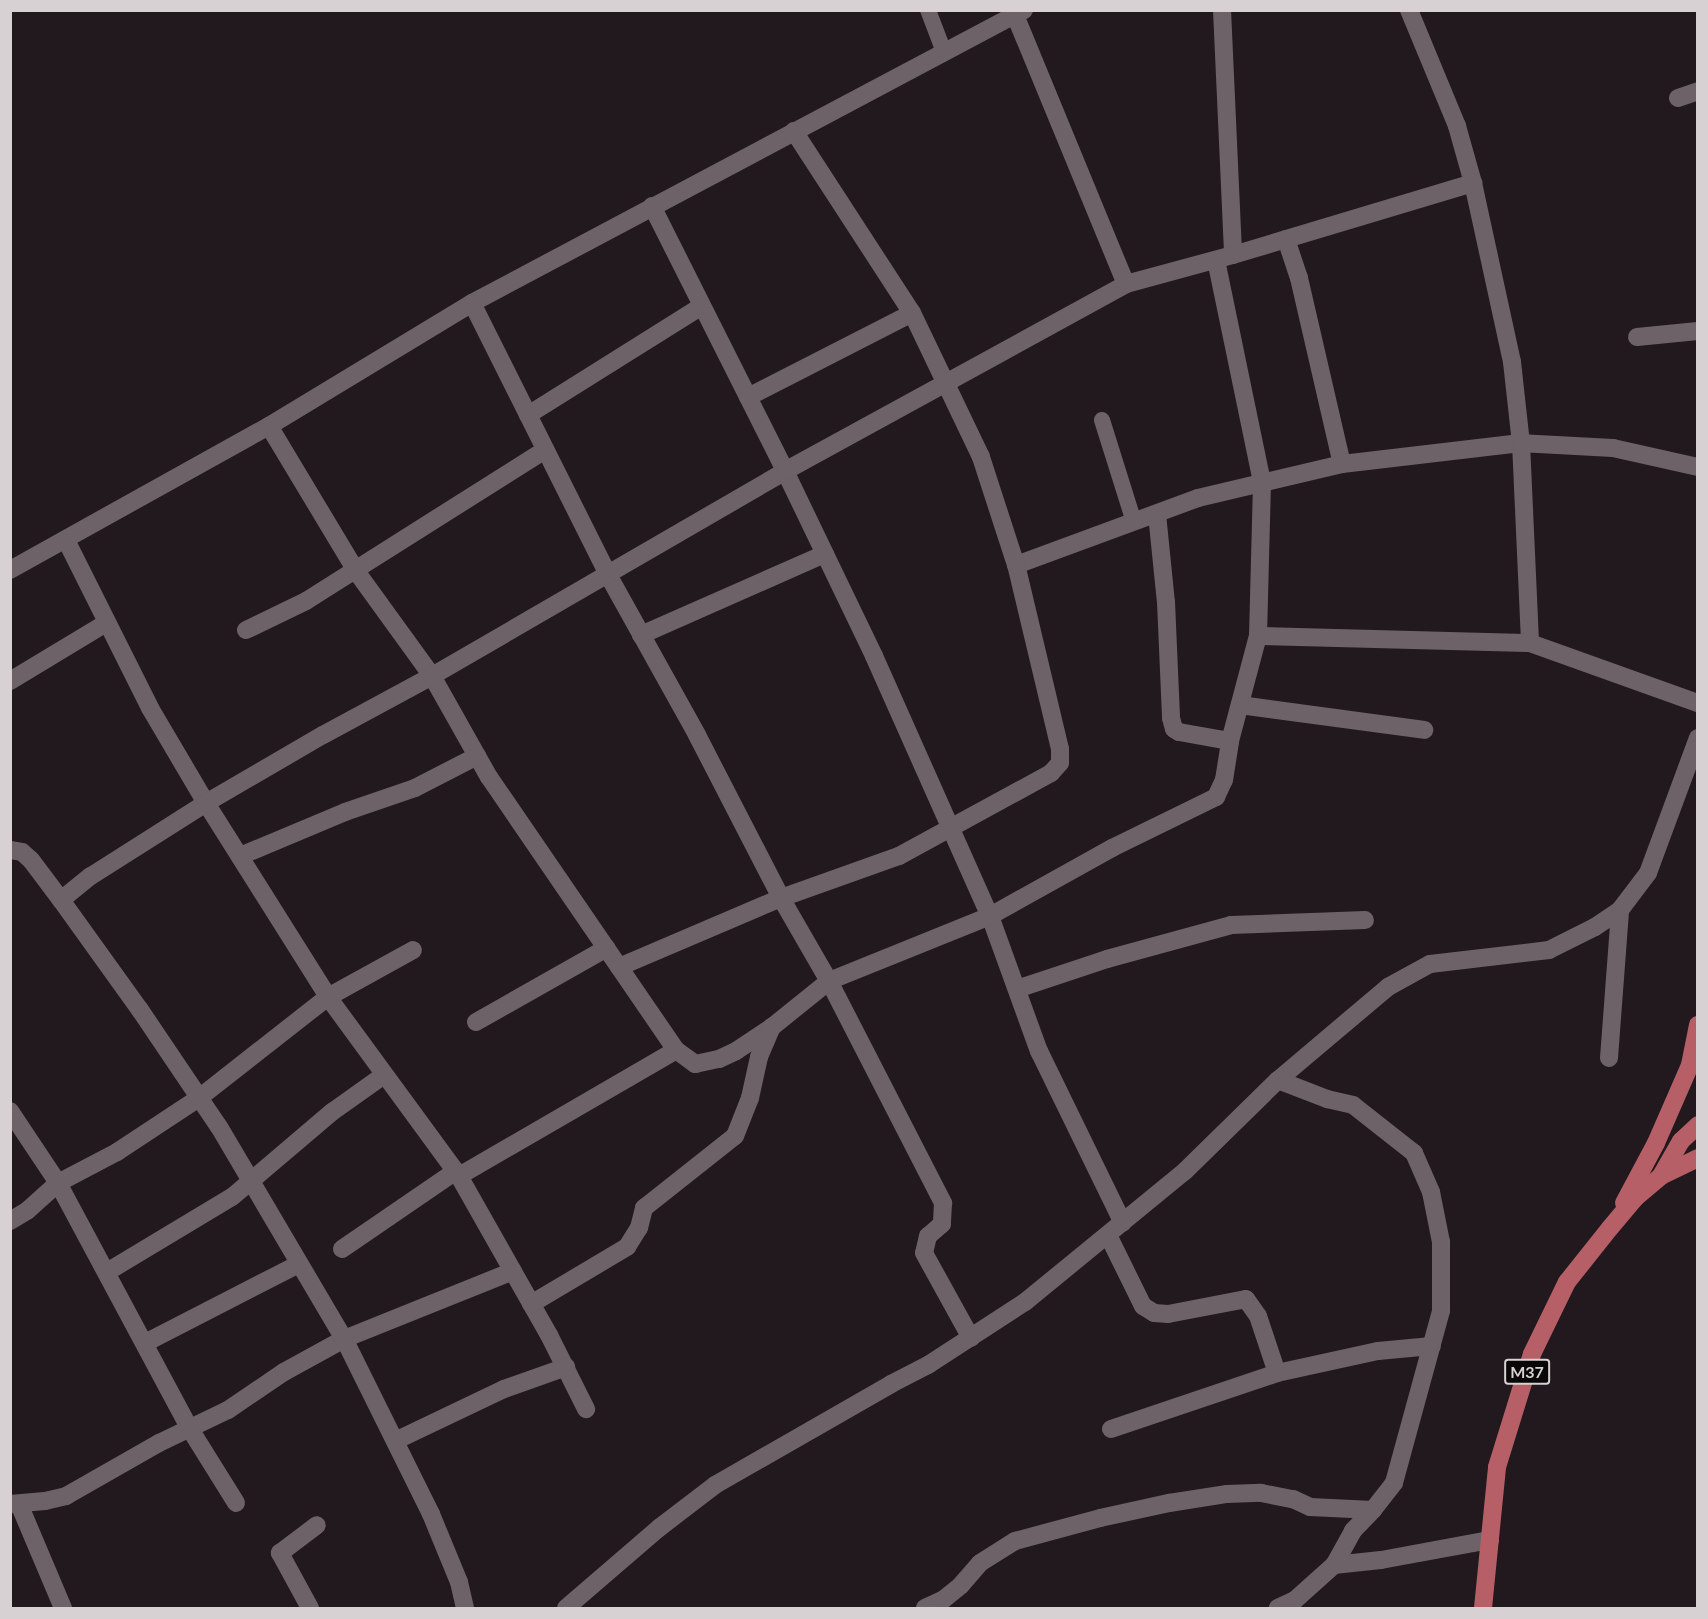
<!DOCTYPE html>
<html>
<head>
<meta charset="utf-8">
<style>
  body { margin:0 }
  #map { position:relative; width:1708px; height:1619px; overflow:hidden; background:#21191d; font-family:Lato,sans-serif }
  div>[style] { position:absolute }
  [style*='--x'] { left:calc(var(--x)*1px); top:calc(var(--y)*1px); width:calc(var(--w)*1px); rotate:calc(var(--a)*1deg) }
  .service>* { height:16px; margin:-8px; padding:0 8px; transform-origin:8px; border-radius:8px; background:#6c6267 }
  .minor>* { height:18px; margin:-9px; padding:0 9px; transform-origin:9px; border-radius:9px; background:#6c6267 }
  .primary>* { height:18px; margin:-9px; padding:0 9px; transform-origin:9px; border-radius:9px; background:#b65f67 }
  span { translate:-50% -50%; white-space:nowrap; text-align:center; line-height:1.15; -webkit-text-stroke:4.5px #090607; paint-order:stroke }
  .shield-label span { padding:2px 4px; background:#090607; border:2px solid; border-radius:4px; -webkit-text-stroke-width:0 }
  .shield-label { font-size:16px; color:#d7d1d4; font-weight:700 }
  .frame { position:absolute; inset:0; border:12px solid #d7d1d4; pointer-events:none }
</style>
</head>
<body>
<div id="map">
  <div class="service">
    <i style="--x:928;--y:10;--w:45;--a:69.1"></i>
    <i style="--x:1102;--y:420;--w:107;--a:72.6"></i>
  </div>
  <div class="minor">
    <i style="--x:1222;--y:10;--w:245;--a:87.4"></i>
    <i style="--x:1409;--y:10;--w:126;--a:67.5"></i>
    <i style="--x:1457;--y:126;--w:59;--a:74.3"></i>
    <i style="--x:1473;--y:183;--w:183;--a:77.7"></i>
    <i style="--x:1512;--y:362;--w:81;--a:83.7"></i>
    <i style="--x:1521;--y:443;--w:200;--a:87.4"></i>
    <i style="--x:1015;--y:15;--w:291;--a:67.6"></i>
    <i style="--x:1678;--y:98;--w:21;--a:-19"></i>
    <i style="--x:652;--y:206;--w:297;--a:63.3"></i>
    <i style="--x:785;--y:471;--w:205;--a:64.3"></i>
    <i style="--x:874;--y:656;--w:285;--a:66"></i>
    <i style="--x:990;--y:916;--w:144;--a:70.1"></i>
    <i style="--x:1039;--y:1051;--w:191;--a:64"></i>
    <i style="--x:1286;--y:239;--w:41;--a:71.6"></i>
    <i style="--x:1299;--y:278;--w:191;--a:77"></i>
    <i style="--x:1216;--y:260;--w:228;--a:78.3"></i>
    <i style="--x:1262;--y:483;--w:153;--a:91.5"></i>
    <i style="--x:1258;--y:636;--w:272;--a:1.5"></i>
    <i style="--x:1530;--y:643;--w:178;--a:19.7"></i>
    <i style="--x:472;--y:303;--w:302;--a:63.4"></i>
    <i style="--x:607;--y:573;--w:185;--a:60.9"></i>
    <i style="--x:697;--y:735;--w:183;--a:62.7"></i>
    <i style="--x:781;--y:898;--w:96;--a:60"></i>
    <i style="--x:829;--y:981;--w:250;--a:62.8"></i>
    <i style="--x:943;--y:1203;--w:21;--a:93"></i>
    <i style="--x:942;--y:1224;--w:18;--a:139"></i>
    <i style="--x:928;--y:1236;--w:17;--a:103"></i>
    <i style="--x:924;--y:1253;--w:97;--a:61.1"></i>
    <i style="--x:1637;--y:337;--w:61;--a:-5.6"></i>
    <i style="--x:748;--y:397;--w:184;--a:-27.1"></i>
    <i style="--x:528;--y:415;--w:205;--a:-32.1"></i>
    <i style="--x:269;--y:426;--w:169;--a:59"></i>
    <i style="--x:356;--y:571;--w:130;--a:54.1"></i>
    <i style="--x:432;--y:676;--w:116;--a:60.6"></i>
    <i style="--x:489;--y:777;--w:331;--a:55.6"></i>
    <i style="--x:676;--y:1050;--w:24;--a:36"></i>
    <i style="--x:695;--y:1064;--w:25;--a:-12"></i>
    <i style="--x:719;--y:1059;--w:19;--a:-25"></i>
    <i style="--x:736;--y:1051;--w:43;--a:-33.7"></i>
    <i style="--x:1157;--y:514;--w:88;--a:84.2"></i>
    <i style="--x:1166;--y:602;--w:116;--a:87.5"></i>
    <i style="--x:1171;--y:718;--w:11;--a:75"></i>
    <i style="--x:1174;--y:729;--w:6;--a:31"></i>
    <i style="--x:1179;--y:732;--w:52;--a:10"></i>
    <i style="--x:66;--y:540;--w:188;--a:63.4"></i>
    <i style="--x:150;--y:708;--w:110;--a:59.5"></i>
    <i style="--x:206;--y:803;--w:229;--a:57.8"></i>
    <i style="--x:328;--y:997;--w:222;--a:53.8"></i>
    <i style="--x:459;--y:1176;--w:183;--a:60.5"></i>
    <i style="--x:549;--y:1335;--w:83;--a:63.4"></i>
    <i style="--x:1016;--y:565;--w:194;--a:-20.2"></i>
    <i style="--x:1198;--y:498;--w:148;--a:-13.3"></i>
    <i style="--x:1342;--y:464;--w:180;--a:-6.7"></i>
    <i style="--x:1521;--y:443;--w:92;--a:3.1"></i>
    <i style="--x:1613;--y:448;--w:87;--a:12.6"></i>
    <i style="--x:10;--y:570;--w:296;--a:-29.1"></i>
    <i style="--x:269;--y:426;--w:237;--a:-31.2"></i>
    <i style="--x:472;--y:303;--w:625;--a:-27.96"></i>
    <i style="--x:246;--y:630;--w:67;--a:-25.8"></i>
    <i style="--x:306;--y:601;--w:283;--a:-32.3"></i>
    <i style="--x:641;--y:635;--w:201;--a:-23.8"></i>
    <i style="--x:10;--y:681;--w:112;--a:-31.1"></i>
    <i style="--x:1240;--y:705;--w:186;--a:7.7"></i>
    <i style="--x:10;--y:850;--w:12;--a:9"></i>
    <i style="--x:22;--y:852;--w:12;--a:42"></i>
    <i style="--x:31;--y:860;--w:50;--a:53.1"></i>
    <i style="--x:240;--y:856;--w:114;--a:-22.7"></i>
    <i style="--x:345;--y:812;--w:74;--a:-18.9"></i>
    <i style="--x:415;--y:788;--w:70;--a:-27.3"></i>
    <i style="--x:619;--y:967;--w:176;--a:-23.1"></i>
    <i style="--x:781;--y:898;--w:125;--a:-19.6"></i>
    <i style="--x:899;--y:856;--w:173;--a:-28.6"></i>
    <i style="--x:1051;--y:773;--w:13;--a:-48"></i>
    <i style="--x:1060;--y:763;--w:14;--a:-90"></i>
    <i style="--x:1060;--y:749;--w:189;--a:-103.4"></i>
    <i style="--x:1016;--y:565;--w:114;--a:-108"></i>
    <i style="--x:981;--y:457;--w:160;--a:-115.6"></i>
    <i style="--x:912;--y:313;--w:217;--a:-123"></i>
    <i style="--x:1017;--y:989;--w:95;--a:-18.4"></i>
    <i style="--x:1107;--y:959;--w:129;--a:-15.3"></i>
    <i style="--x:1231;--y:925;--w:134;--a:-2.1"></i>
    <i style="--x:476;--y:1022;--w:150;--a:-29.5"></i>
    <i style="--x:1609;--y:1058;--w:148;--a:-85.7"></i>
    <i style="--x:1278;--y:1080;--w:144;--a:-40.2"></i>
    <i style="--x:1388;--y:987;--w:48;--a:-28.7"></i>
    <i style="--x:1430;--y:964;--w:120;--a:-6.7"></i>
    <i style="--x:1549;--y:950;--w:51;--a:-26.6"></i>
    <i style="--x:1595;--y:927;--w:30;--a:-34"></i>
    <i style="--x:1620;--y:910;--w:46;--a:-52.9"></i>
    <i style="--x:1648;--y:873;--w:144;--a:-69.7"></i>
    <i style="--x:10;--y:1111;--w:87;--a:56.3"></i>
    <i style="--x:58;--y:1183;--w:279;--a:61.8"></i>
    <i style="--x:190;--y:1429;--w:87;--a:58.1"></i>
    <i style="--x:459;--y:1176;--w:251;--a:-30.1"></i>
    <i style="--x:10;--y:1221;--w:21;--a:-31"></i>
    <i style="--x:28;--y:1210;--w:40;--a:-42"></i>
    <i style="--x:58;--y:1183;--w:67;--a:-27.7"></i>
    <i style="--x:117;--y:1152;--w:98;--a:-33.4"></i>
    <i style="--x:199;--y:1098;--w:164;--a:-38.1"></i>
    <i style="--x:328;--y:997;--w:97;--a:-28.9"></i>
    <i style="--x:1108;--y:1235;--w:79;--a:63.8"></i>
    <i style="--x:1143;--y:1306;--w:13;--a:32"></i>
    <i style="--x:1154;--y:1313;--w:14;--a:4"></i>
    <i style="--x:1168;--y:1314;--w:79;--a:-10.9"></i>
    <i style="--x:1246;--y:1299;--w:21;--a:55"></i>
    <i style="--x:1258;--y:1316;--w:60;--a:71.6"></i>
    <i style="--x:342;--y:1249;--w:138;--a:-34.4"></i>
    <i style="--x:107;--y:1272;--w:146;--a:-31"></i>
    <i style="--x:232;--y:1197;--w:131;--a:-40.4"></i>
    <i style="--x:332;--y:1112;--w:64;--a:-35.4"></i>
    <i style="--x:531;--y:1304;--w:112;--a:-30.7"></i>
    <i style="--x:627;--y:1247;--w:22;--a:-58"></i>
    <i style="--x:639;--y:1228;--w:21;--a:-76"></i>
    <i style="--x:644;--y:1208;--w:116;--a:-38.4"></i>
    <i style="--x:735;--y:1136;--w:41;--a:-68.5"></i>
    <i style="--x:750;--y:1098;--w:42;--a:-77.6"></i>
    <i style="--x:759;--y:1057;--w:33;--a:-67"></i>
    <i style="--x:772;--y:1027;--w:73;--a:-38.9"></i>
    <i style="--x:829;--y:981;--w:174;--a:-22"></i>
    <i style="--x:990;--y:916;--w:140;--a:-29.1"></i>
    <i style="--x:1112;--y:848;--w:116;--a:-26.1"></i>
    <i style="--x:1216;--y:797;--w:19;--a:-65"></i>
    <i style="--x:1224;--y:780;--w:39;--a:-81"></i>
    <i style="--x:1230;--y:741;--w:109;--a:-75.1"></i>
    <i style="--x:145;--y:1343;--w:173;--a:-27.2"></i>
    <i style="--x:1111;--y:1429;--w:175;--a:-18.6"></i>
    <i style="--x:1277;--y:1373;--w:103;--a:-12.3"></i>
    <i style="--x:1378;--y:1351;--w:54;--a:-5.3"></i>
    <i style="--x:395;--y:1441;--w:121;--a:-25.5"></i>
    <i style="--x:504;--y:1389;--w:66;--a:-19.5"></i>
    <i style="--x:10;--y:1504;--w:35;--a:-5"></i>
    <i style="--x:45;--y:1501;--w:22;--a:-13"></i>
    <i style="--x:66;--y:1496;--w:107;--a:-29.7"></i>
    <i style="--x:159;--y:1443;--w:76;--a:-25.6"></i>
    <i style="--x:228;--y:1410;--w:68;--a:-34.2"></i>
    <i style="--x:284;--y:1372;--w:68;--a:-28.8"></i>
    <i style="--x:344;--y:1339;--w:182;--a:-21.9"></i>
    <i style="--x:19;--y:1504;--w:113;--a:67.1"></i>
    <i style="--x:1334;--y:1565;--w:47;--a:-6.1"></i>
    <i style="--x:1381;--y:1560;--w:111;--a:-10.4"></i>
    <i style="--x:310;--y:1608;--w:63;--a:-118.6"></i>
    <i style="--x:280;--y:1553;--w:46;--a:-37.1"></i>
    <i style="--x:465;--y:1608;--w:27;--a:-103"></i>
    <i style="--x:459;--y:1582;--w:74;--a:-112.4"></i>
    <i style="--x:431;--y:1514;--w:195;--a:-116.4"></i>
    <i style="--x:344;--y:1339;--w:246;--a:-120.5"></i>
    <i style="--x:219;--y:1127;--w:141;--a:-124"></i>
    <i style="--x:140;--y:1010;--w:135;--a:-125.7"></i>
    <i style="--x:61;--y:900;--w:38;--a:-39"></i>
    <i style="--x:91;--y:876;--w:136;--a:-32.4"></i>
    <i style="--x:206;--y:803;--w:135;--a:-30.2"></i>
    <i style="--x:323;--y:735;--w:124;--a:-28.4"></i>
    <i style="--x:432;--y:676;--w:408;--a:-30.1"></i>
    <i style="--x:785;--y:471;--w:389;--a:-28.7"></i>
    <i style="--x:1126;--y:284;--w:111;--a:-15.2"></i>
    <i style="--x:1233;--y:255;--w:251;--a:-16.7"></i>
    <i style="--x:566;--y:1608;--w:123;--a:-40.7"></i>
    <i style="--x:659;--y:1528;--w:71;--a:-37.5"></i>
    <i style="--x:715;--y:1485;--w:203;--a:-29.8"></i>
    <i style="--x:891;--y:1384;--w:42;--a:-27.2"></i>
    <i style="--x:928;--y:1365;--w:116;--a:-33"></i>
    <i style="--x:1025;--y:1302;--w:207;--a:-39.3"></i>
    <i style="--x:1185;--y:1171;--w:130;--a:-44.4"></i>
    <i style="--x:1278;--y:1080;--w:53;--a:21.2"></i>
    <i style="--x:1327;--y:1099;--w:27;--a:13"></i>
    <i style="--x:1353;--y:1105;--w:78;--a:38.2"></i>
    <i style="--x:1414;--y:1153;--w:43;--a:66.4"></i>
    <i style="--x:1431;--y:1192;--w:51;--a:78.7"></i>
    <i style="--x:1441;--y:1242;--w:69;--a:90"></i>
    <i style="--x:1441;--y:1311;--w:178;--a:105.3"></i>
    <i style="--x:1394;--y:1483;--w:34;--a:128"></i>
    <i style="--x:1373;--y:1510;--w:29;--a:134"></i>
    <i style="--x:1353;--y:1531;--w:39;--a:119"></i>
    <i style="--x:1334;--y:1565;--w:52;--a:138.1"></i>
    <i style="--x:1295;--y:1600;--w:19;--a:155"></i>
    <i style="--x:925;--y:1608;--w:21;--a:-25"></i>
    <i style="--x:944;--y:1599;--w:22;--a:-39"></i>
    <i style="--x:961;--y:1585;--w:29;--a:-49"></i>
    <i style="--x:980;--y:1563;--w:41;--a:-32.2"></i>
    <i style="--x:1015;--y:1541;--w:88;--a:-15.1"></i>
    <i style="--x:1100;--y:1518;--w:71;--a:-12.3"></i>
    <i style="--x:1169;--y:1503;--w:59;--a:-8.8"></i>
    <i style="--x:1227;--y:1494;--w:34;--a:-2"></i>
    <i style="--x:1261;--y:1493;--w:33;--a:11"></i>
    <i style="--x:1293;--y:1499;--w:19;--a:25"></i>
    <i style="--x:1310;--y:1507;--w:63;--a:2.7"></i>
  </div>
  <div class="primary">
    <i style="--x:1661;--y:1176;--w:40;--a:-60.3"></i>
    <i style="--x:1681;--y:1141;--w:23;--a:-43"></i>
    <i style="--x:1624;--y:1203;--w:68;--a:-61.9"></i>
    <i style="--x:1656;--y:1143;--w:85;--a:-66.4"></i>
    <i style="--x:1690;--y:1065;--w:41;--a:-78.7"></i>
    <i style="--x:1483;--y:1608;--w:142;--a:-84.3"></i>
    <i style="--x:1497;--y:1467;--w:118;--a:-72.8"></i>
    <i style="--x:1532;--y:1354;--w:80;--a:-64.1"></i>
    <i style="--x:1567;--y:1282;--w:69;--a:-51.5"></i>
    <i style="--x:1610;--y:1228;--w:39;--a:-50"></i>
    <i style="--x:1635;--y:1198;--w:34;--a:-40"></i>
    <i style="--x:1661;--y:1176;--w:41;--a:-25.9"></i>
  </div>
  <div class="shield-label">
    <span style="left:1527px;top:1372px">M37</span>
  </div>
  <div class="frame"></div>
</div>
</body>
</html>
